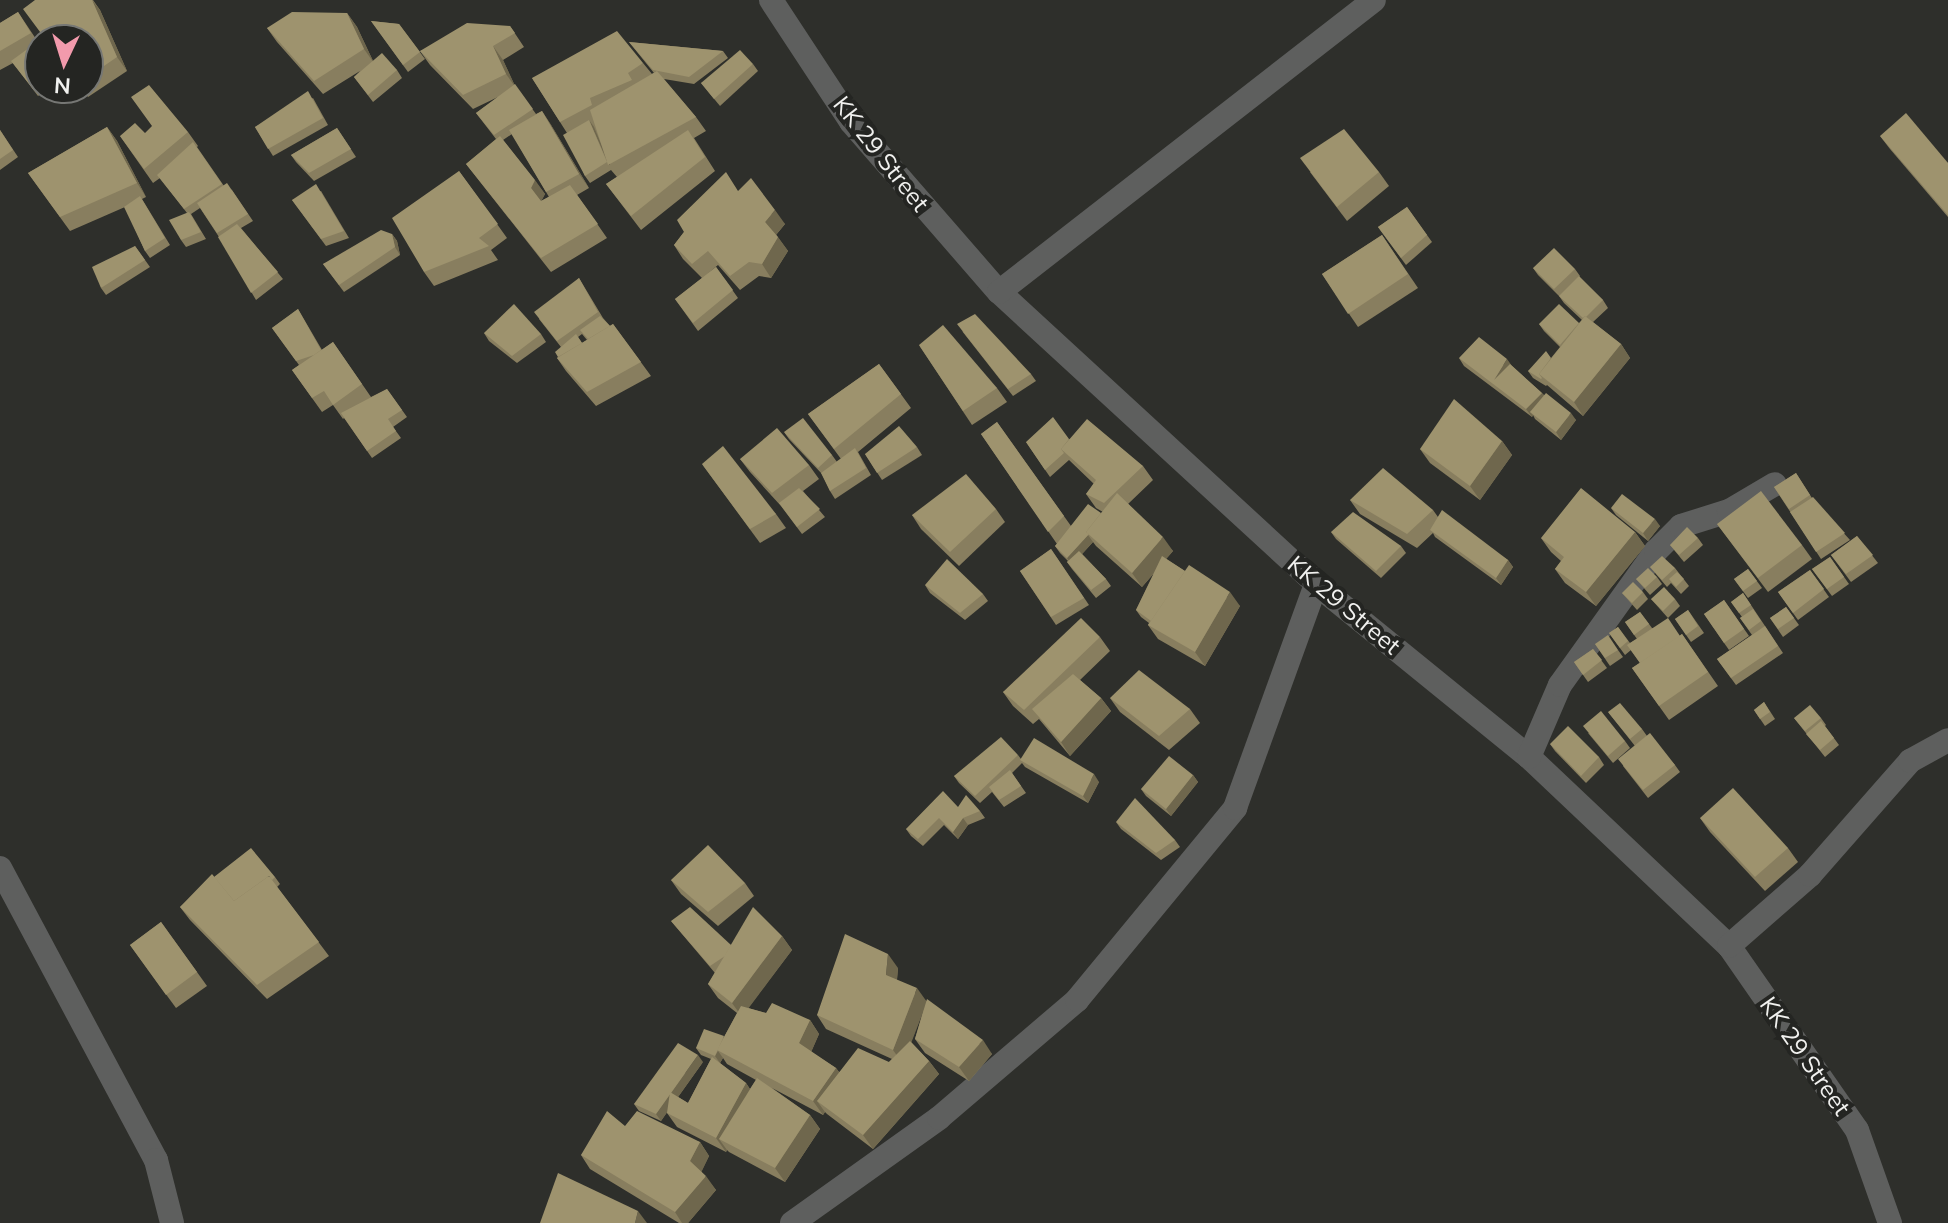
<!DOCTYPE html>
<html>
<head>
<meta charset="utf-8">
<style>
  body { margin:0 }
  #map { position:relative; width:1948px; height:1223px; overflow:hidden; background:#2e2f2b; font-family:Mulish,sans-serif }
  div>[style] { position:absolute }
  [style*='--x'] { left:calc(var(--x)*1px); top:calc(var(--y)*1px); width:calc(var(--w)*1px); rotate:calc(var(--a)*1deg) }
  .minor>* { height:24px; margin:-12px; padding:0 12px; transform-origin:12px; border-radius:12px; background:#5e5f5e }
  .wall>* { inset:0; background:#887e5f }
  .shaded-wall>* { inset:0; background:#6f674d }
  .building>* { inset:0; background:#9e936e }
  span { translate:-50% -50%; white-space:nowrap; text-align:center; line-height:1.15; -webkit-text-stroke:8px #242522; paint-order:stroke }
  .street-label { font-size:24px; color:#f1f1ef }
  .north { position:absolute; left:24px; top:24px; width:80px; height:80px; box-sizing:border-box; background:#242522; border:2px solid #767774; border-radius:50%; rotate:184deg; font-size:22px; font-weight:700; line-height:32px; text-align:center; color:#f1f1ef }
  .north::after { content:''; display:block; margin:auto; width:28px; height:36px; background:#f29aac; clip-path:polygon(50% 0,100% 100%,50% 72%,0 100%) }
</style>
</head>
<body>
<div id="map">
  <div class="minor">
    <i style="--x:771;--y:0;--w:146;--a:56.7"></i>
    <i style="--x:851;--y:122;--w:225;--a:49"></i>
    <i style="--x:999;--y:292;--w:431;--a:42.6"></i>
    <i style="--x:1316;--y:584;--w:274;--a:39.1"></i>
    <i style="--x:1529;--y:757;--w:275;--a:43.4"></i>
    <i style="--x:1729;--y:946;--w:224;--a:55.2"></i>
    <i style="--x:1857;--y:1130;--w:99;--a:70.5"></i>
    <i style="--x:999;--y:292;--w:475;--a:-37.9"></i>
    <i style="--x:1529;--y:757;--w:78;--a:-66.7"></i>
    <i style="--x:1560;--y:685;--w:165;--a:-54.4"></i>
    <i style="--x:1656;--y:551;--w:35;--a:-45"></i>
    <i style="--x:1681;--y:526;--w:50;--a:-17.4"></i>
    <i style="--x:1729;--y:511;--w:53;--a:-30.4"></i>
    <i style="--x:0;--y:868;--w:331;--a:61.9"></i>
    <i style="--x:156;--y:1160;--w:65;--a:75.7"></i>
    <i style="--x:1729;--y:946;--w:108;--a:-41.2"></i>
    <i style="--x:1810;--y:875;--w:152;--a:-48.7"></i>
    <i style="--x:1910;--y:761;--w:43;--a:-28.9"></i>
    <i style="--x:792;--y:1223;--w:181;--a:-35.5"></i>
    <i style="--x:939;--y:1118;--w:182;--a:-40.5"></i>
    <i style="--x:1077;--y:1000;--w:249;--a:-50.5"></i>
    <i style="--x:1235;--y:808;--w:238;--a:-70.1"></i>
  </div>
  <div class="wall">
    <i style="clip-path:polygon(35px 0,93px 0,100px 10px,127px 71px,88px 97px,81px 88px,88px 88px,88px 40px)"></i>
    <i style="clip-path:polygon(18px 12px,40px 45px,40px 48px,37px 50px,40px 55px,40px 88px,50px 88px,38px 96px,13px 63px,0 70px,0 23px)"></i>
    <i style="clip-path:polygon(347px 13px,357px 27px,373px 61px,397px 70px,402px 78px,373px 102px,354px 77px,360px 71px,323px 94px,277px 42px,267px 28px)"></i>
    <i style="clip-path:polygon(371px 21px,399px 24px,425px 59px,408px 72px)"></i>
    <i style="clip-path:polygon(evenodd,510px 26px,524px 47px,503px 60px,514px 84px,536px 114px,542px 111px,551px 125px,589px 188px,577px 195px,607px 238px,551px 272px,466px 164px,496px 139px,476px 113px,498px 97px,473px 109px,430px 65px,420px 51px,510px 26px,512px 134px,549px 197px,541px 201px,545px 194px,503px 140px,512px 134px)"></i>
    <i style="clip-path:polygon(629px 42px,723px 51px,728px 58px,694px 84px,664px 79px,696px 117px,706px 131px,694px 138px,715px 171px,641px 230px,606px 184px,617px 177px,611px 170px,590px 183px,585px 176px,567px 133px,532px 78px,643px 63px,652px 74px,654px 73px)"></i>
    <i style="clip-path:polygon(753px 64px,758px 71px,720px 106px,701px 83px)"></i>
    <i style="clip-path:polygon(313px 98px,328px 125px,273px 156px,255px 127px)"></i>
    <i style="clip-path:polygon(107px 127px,117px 141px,146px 197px,142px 199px,170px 245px,150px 258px,145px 251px,125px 207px,70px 231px,28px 173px)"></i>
    <i style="clip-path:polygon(337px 128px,356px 157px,314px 181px,296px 162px,291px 155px)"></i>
    <i style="clip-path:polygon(0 130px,18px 157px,0 170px)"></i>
    <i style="clip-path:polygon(188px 132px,198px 146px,197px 147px,224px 186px,232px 190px,253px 221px,241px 228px,283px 279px,256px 300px,219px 237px,200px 208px,191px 214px,206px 239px,186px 247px,181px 240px,187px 213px,160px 178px,153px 183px,120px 136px,145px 133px)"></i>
    <i style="clip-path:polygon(1880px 136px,1948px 163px,1948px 217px,1890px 149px)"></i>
    <i style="clip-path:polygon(459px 171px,507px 238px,491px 250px,498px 260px,434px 286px,424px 272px)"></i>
    <i style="clip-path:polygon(1310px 172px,1379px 172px,1389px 186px,1347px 221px)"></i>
    <i style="clip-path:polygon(321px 191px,349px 238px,326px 246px,292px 200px)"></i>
    <i style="clip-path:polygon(739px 191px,785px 224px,776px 235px,788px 251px,771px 278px,759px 276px,740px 290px,718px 265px,706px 275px,716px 267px,738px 298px,698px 331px,675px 299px,702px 278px,683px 259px,674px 245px,684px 232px)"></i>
    <i style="clip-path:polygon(1407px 207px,1432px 242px,1406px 265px,1378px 227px)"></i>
    <i style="clip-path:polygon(392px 234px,397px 241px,400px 255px,344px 292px,323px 264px)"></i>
    <i style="clip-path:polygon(1382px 235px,1418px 288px,1358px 327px,1322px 274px)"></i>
    <i style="clip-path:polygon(135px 246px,150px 267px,106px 295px,101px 288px)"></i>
    <i style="clip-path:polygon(1533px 268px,1575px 269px,1580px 276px,1579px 277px,1603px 300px,1608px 308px,1593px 322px,1621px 344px,1630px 358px,1583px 416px,1547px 385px,1546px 386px,1533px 378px,1528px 371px,1551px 358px,1560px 347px,1544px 331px,1539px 324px,1579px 323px,1582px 320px,1564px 303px,1559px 296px,1538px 275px)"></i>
    <i style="clip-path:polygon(evenodd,579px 278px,603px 318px,610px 326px,613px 324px,651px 376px,596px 406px,566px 371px,557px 358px,558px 357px,561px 347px,539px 319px,579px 278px,582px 334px,587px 340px,582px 343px,578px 337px,582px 334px)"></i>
    <i style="clip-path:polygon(298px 309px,322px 350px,333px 342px,371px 397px,387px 389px,407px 417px,393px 427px,401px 438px,372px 458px,344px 418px,343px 419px,333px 405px,322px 412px,292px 370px,299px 365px,272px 328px)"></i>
    <i style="clip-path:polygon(962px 331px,1031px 374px,1036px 381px,1013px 396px)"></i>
    <i style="clip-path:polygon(484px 333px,541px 334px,546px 342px,517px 363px,489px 341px)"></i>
    <i style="clip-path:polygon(919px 345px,997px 388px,1007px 402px,972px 425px)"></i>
    <i style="clip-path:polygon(1459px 358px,1512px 366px,1544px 395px,1576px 420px,1561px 440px,1535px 419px,1533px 415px,1532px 417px,1464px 366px)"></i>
    <i style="clip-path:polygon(879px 364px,911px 408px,858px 452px,871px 475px,835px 499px,830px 491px,822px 474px,789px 439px,784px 432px,832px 455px,837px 462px,841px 459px,808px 414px)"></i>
    <i style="clip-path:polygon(997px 422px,1071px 526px,1101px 513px,1103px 512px,1096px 508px,1086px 494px,1094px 484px,1069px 460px,1050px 477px,1026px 442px,1070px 439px,1143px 466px,1153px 480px,1128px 504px,1173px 551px,1166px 559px,1240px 606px,1205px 666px,1158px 639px,1148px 625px,1149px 623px,1141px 617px,1136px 610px,1155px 572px,1142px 587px,1096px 546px,1093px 542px,1082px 554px,1106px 579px,1111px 586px,1096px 598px,1072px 569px,1067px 562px,1068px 561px,1060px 553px,1055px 546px,1057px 544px,981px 434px)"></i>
    <i style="clip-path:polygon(1502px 441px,1512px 455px,1480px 500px,1430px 463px,1420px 449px)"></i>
    <i style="clip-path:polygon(917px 447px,922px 455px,882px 480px,865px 454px)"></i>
    <i style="clip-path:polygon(740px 459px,809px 465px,819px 479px,803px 491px,825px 517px,802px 534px,781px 506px,750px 472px)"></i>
    <i style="clip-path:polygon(702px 464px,776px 514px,786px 528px,760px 543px)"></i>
    <i style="clip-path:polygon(1796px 473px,1812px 498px,1850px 540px,1821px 559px,1774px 487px)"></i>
    <i style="clip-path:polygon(1350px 500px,1433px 510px,1438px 517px,1508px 560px,1513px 567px,1501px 585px,1435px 537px,1433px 533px,1417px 548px,1360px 514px)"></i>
    <i style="clip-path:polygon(1611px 508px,1660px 526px,1648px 541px,1616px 515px)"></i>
    <i style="clip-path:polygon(996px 509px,1005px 522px,959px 566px,921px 529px,912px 515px)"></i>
    <i style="clip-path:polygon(1717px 524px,1802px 545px,1812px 559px,1768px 592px)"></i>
    <i style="clip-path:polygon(1331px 532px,1401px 546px,1406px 553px,1381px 578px,1336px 539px)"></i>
    <i style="clip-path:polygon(1635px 532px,1645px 546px,1596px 606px,1565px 583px,1555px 569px,1561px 561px,1551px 552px,1541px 538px)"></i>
    <i style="clip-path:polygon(1857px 536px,1878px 563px,1851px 582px,1831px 555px)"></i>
    <i style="clip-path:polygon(1698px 538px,1703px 545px,1684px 562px,1670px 545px)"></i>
    <i style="clip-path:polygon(1051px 549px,1089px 605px,1056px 625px,1020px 571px)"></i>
    <i style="clip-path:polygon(1830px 557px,1849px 584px,1832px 596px,1812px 569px)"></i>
    <i style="clip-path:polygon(1650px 567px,1675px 568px,1689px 586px,1681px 594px,1671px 583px,1667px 587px)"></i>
    <i style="clip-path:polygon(1748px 569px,1762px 588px,1748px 598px,1734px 579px)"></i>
    <i style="clip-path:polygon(1810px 570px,1829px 597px,1798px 620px,1778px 592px)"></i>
    <i style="clip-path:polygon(1657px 577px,1662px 584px,1650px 595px,1636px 579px)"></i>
    <i style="clip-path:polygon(925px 585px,983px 594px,988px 601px,965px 620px,930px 593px)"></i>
    <i style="clip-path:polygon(1643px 592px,1648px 599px,1637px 610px,1622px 593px)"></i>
    <i style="clip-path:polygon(1743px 593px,1783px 653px,1736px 685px,1717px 659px,1752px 635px,1740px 618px,1742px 617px,1731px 602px)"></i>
    <i style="clip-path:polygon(1651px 599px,1675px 599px,1680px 606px,1668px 618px)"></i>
    <i style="clip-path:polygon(1724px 600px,1749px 636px,1729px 650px,1704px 614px)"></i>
    <i style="clip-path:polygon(1786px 607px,1799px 625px,1783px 637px,1770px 618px)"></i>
    <i style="clip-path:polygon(1688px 610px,1704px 633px,1691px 642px,1675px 619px)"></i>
    <i style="clip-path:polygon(1640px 612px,1652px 628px,1680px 636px,1682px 634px,1718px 686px,1669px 720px,1632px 668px,1640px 663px,1631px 650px,1625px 655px,1609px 633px,1618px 627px,1630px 643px,1637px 639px,1625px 622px)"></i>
    <i style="clip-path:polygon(1100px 637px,1110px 651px,1080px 680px,1101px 698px,1111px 711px,1070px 756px,1039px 719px,1033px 724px,1013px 706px,1003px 692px)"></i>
    <i style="clip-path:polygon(1595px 644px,1618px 650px,1623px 657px,1610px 666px)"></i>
    <i style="clip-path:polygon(1593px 649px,1607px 668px,1588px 682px,1574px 662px)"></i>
    <i style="clip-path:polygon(1110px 698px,1190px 709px,1200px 723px,1169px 750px,1120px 712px)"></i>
    <i style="clip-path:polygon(1764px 702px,1775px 719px,1765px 726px,1754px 710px)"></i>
    <i style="clip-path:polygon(1608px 712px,1642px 729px,1647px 736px,1675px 765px,1680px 772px,1648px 798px,1623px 766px,1635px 746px)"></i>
    <i style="clip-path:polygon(1794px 718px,1821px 718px,1826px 725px,1825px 726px,1839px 745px,1825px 757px)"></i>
    <i style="clip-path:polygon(1588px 733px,1625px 741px,1630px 748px,1613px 763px)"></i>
    <i style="clip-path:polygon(1550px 744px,1599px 757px,1604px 765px,1586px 783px,1555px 751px)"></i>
    <i style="clip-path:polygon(1018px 755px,1021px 759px,1099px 782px,1088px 803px,1025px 767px,1022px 763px,1012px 773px,1026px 793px,1004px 807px,992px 792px,980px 803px,959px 783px,954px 776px)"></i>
    <i style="clip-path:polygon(1193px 775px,1198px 782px,1171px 816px,1146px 796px,1141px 789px)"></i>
    <i style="clip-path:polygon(958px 807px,980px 811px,985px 818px,968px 825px,958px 839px,944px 825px,923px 846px,911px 836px,906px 829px)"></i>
    <i style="clip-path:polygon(1700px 818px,1788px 848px,1798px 862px,1765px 891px,1710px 832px)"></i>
    <i style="clip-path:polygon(1116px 822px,1175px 840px,1180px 847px,1161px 860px,1121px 829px)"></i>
    <i style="clip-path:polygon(214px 877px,275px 877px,280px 884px,277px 887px,329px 956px,267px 999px,190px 920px,180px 907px)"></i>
    <i style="clip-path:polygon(671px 880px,745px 883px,754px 896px,718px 926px,681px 894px)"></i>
    <i style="clip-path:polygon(evenodd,671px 921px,731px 945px,782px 936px,792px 950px,748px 1008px,766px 1013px,810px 1020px,819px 1034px,811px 1052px,836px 1068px,839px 1072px,889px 1062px,892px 1059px,826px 1029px,817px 1015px,898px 968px,897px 980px,926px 1001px,992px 1054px,969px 1081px,925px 1053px,915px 1039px,923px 1011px,911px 1042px,929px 1061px,939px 1074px,873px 1149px,827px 1114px,825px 1112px,823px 1115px,772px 1088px,810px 1115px,820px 1129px,785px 1182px,729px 1152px,727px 1150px,726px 1152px,677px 1127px,667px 1113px,667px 1112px,661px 1121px,639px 1111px,634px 1104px,703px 1062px,678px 1097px,688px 1103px,711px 1059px,701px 1055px,696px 1048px,724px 1037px,737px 1013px,718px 998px,708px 984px,715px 973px,671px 921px,723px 1058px,727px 1064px,756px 1080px,750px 1089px,746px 1083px,720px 1063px,723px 1058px)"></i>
    <i style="clip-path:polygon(161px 922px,207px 986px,176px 1008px,130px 945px)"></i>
    <i style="clip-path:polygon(625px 1126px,700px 1142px,709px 1156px,701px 1172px,716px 1190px,688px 1223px,679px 1223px,590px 1169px,581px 1155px)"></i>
  </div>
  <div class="shaded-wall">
    <i style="clip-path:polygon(92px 0,100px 10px,127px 71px,117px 57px)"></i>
    <i style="clip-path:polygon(347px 13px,357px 27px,374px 63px,364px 49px)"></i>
    <i style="clip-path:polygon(493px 46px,503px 60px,516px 88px,506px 74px)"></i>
    <i style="clip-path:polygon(542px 111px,551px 125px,589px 188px,579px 174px)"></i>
    <i style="clip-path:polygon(589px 120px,594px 127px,610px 165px,609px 165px)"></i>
    <i style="clip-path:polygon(107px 127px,117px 141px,146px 197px,137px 183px)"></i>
    <i style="clip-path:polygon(535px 180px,545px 194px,541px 202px,531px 188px)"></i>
    <i style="clip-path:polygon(775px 210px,785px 224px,775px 236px,765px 222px)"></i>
    <i style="clip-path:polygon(392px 234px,397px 241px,400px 255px,395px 247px)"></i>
    <i style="clip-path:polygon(778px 237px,788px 251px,771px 278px,762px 264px)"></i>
    <i style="clip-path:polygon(1621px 344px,1630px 358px,1583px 416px,1574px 402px)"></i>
    <i style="clip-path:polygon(1507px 359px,1512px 366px,1494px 380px)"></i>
    <i style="clip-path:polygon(1542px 393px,1547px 400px,1530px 412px,1533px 415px,1532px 417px,1526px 409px)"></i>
    <i style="clip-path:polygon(1571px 413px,1576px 420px,1561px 440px,1556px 432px)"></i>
    <i style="clip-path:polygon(1502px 441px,1512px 455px,1480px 500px,1470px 486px)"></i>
    <i style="clip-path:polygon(1655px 519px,1660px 526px,1648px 541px,1643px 533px)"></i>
    <i style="clip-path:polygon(1635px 532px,1645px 546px,1596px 606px,1586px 592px)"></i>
    <i style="clip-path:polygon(1088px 535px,1093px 542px,1072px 565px,1067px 558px)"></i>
    <i style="clip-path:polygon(1163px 537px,1173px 551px,1142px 587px,1132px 573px)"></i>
    <i style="clip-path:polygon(1508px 560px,1513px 567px,1501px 585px,1496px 578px)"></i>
    <i style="clip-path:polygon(1230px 592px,1240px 606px,1205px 666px,1195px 652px)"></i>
    <i style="clip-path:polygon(1101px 698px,1111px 711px,1070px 756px,1061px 742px)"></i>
    <i style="clip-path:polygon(1094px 774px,1099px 782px,1088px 803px,1083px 796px)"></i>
    <i style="clip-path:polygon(1193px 775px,1198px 782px,1171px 816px,1166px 809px)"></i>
    <i style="clip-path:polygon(963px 818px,968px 825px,958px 839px,953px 832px)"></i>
    <i style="clip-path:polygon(782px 936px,792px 950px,742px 1017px,732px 1003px)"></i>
    <i style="clip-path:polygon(888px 954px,898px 968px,896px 989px,886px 975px)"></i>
    <i style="clip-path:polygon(917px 988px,927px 1002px,903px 1064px,893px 1050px)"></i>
    <i style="clip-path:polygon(810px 1020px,819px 1034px,809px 1057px,799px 1043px)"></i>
    <i style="clip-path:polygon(983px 1040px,992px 1054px,969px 1081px,959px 1067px)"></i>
    <i style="clip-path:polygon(718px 1051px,723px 1058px,720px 1063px,715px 1056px)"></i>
    <i style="clip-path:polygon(698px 1055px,703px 1062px,661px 1121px,656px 1114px)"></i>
    <i style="clip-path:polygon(929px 1061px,939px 1074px,873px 1149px,863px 1135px)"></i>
    <i style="clip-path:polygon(836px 1068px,846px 1082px,817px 1101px,825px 1112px,823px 1115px,813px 1101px)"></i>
    <i style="clip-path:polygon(746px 1083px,755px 1097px,719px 1139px,727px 1150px,726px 1152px,716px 1138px)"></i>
    <i style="clip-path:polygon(810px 1115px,820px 1129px,785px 1182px,775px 1168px)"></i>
    <i style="clip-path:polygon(700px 1142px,709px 1156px,700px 1175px,690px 1161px)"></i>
    <i style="clip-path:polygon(706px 1176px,716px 1190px,688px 1223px,682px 1223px,675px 1212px)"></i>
    <i style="clip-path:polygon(638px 1211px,647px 1223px,635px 1223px)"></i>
  </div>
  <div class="building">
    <i style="clip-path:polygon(35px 0,92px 0,117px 57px,88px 77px,88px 40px,46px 40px,23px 9px)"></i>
    <i style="clip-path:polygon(18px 12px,31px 33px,0 51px,0 23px)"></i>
    <i style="clip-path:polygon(292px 12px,347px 13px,364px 49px,314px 81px,267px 28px)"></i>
    <i style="clip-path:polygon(371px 21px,399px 24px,420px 52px,403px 65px)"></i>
    <i style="clip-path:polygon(467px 23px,510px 26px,515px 33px,493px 46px,506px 74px,463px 95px,420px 51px)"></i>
    <i style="clip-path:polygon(617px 31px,643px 63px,628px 73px,632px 80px,590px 98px,592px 105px,560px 122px,532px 78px)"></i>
    <i style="clip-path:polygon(629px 42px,723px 51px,689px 77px,653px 70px)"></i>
    <i style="clip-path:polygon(33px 45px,40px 56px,40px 84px,33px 89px,11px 61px)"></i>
    <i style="clip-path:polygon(740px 50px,753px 64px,714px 99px,701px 83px)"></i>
    <i style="clip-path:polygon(382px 53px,397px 70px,368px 95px,354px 77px)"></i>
    <i style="clip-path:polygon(657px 71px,696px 117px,608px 165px,590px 110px)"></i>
    <i style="clip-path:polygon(515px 84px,533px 109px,494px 135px,476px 113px)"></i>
    <i style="clip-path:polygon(149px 85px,188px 132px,144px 169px,120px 136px,135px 123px,145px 133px,152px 126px,131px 97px)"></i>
    <i style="clip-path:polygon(308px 91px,323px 118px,268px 149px,255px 127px)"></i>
    <i style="clip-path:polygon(542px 111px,579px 174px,546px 192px,509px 130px)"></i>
    <i style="clip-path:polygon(1906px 113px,1948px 163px,1948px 215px,1880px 136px)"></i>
    <i style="clip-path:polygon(589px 120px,607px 162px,585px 176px,563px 135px)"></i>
    <i style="clip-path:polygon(107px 127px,137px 183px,60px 217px,28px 173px)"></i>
    <i style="clip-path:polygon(337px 128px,351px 149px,309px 173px,291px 155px)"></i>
    <i style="clip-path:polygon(1344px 129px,1379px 172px,1337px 207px,1300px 158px)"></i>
    <i style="clip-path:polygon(0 130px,13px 150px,0 159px)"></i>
    <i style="clip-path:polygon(688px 130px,705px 157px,631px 216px,606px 184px)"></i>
    <i style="clip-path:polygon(500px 136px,535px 180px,531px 188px,541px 201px,570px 185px,598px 224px,541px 258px,466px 164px)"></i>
    <i style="clip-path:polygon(193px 142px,222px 184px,184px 209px,157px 175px)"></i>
    <i style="clip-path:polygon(459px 171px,498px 224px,479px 238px,489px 246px,424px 272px,392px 218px)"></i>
    <i style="clip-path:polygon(726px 172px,738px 191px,751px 178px,775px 210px,765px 222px,778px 237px,762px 264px,749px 262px,730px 276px,708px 251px,692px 264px,674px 245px,684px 232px,677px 220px)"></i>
    <i style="clip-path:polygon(227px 183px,248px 214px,217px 233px,197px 203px)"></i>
    <i style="clip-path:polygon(316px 184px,344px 231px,321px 239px,292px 200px)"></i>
    <i style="clip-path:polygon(140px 196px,165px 238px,145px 251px,124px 207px)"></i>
    <i style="clip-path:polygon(1407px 207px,1427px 235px,1401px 258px,1378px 227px)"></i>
    <i style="clip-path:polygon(189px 212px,201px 232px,181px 240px,169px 220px)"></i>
    <i style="clip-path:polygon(237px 224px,278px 272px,251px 293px,218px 237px)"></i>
    <i style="clip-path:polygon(381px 230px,392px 234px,395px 247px,339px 285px,323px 264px)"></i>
    <i style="clip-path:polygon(1382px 235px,1408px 274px,1348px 314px,1322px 274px)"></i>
    <i style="clip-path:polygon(135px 246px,145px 260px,101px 288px,92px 267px)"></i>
    <i style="clip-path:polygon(1554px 248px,1575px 269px,1554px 289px,1533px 268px)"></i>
    <i style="clip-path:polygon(716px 267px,733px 290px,693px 323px,675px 299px)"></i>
    <i style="clip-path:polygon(1579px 276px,1603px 300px,1586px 317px,1585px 316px,1583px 318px,1559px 296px)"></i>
    <i style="clip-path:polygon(579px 278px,598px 312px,557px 341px,534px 312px)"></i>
    <i style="clip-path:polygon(514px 304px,541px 334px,512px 356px,484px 333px)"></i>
    <i style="clip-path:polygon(1559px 304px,1579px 323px,1560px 345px,1539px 324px)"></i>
    <i style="clip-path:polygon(298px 309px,321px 350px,314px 355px,296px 361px,272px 328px)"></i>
    <i style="clip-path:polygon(975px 314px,1031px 374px,1008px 389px,957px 324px)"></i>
    <i style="clip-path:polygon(600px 316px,610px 326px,588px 339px,580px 330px)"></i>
    <i style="clip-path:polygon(1585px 316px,1621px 344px,1574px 402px,1539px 374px)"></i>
    <i style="clip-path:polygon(613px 324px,641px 362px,587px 392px,557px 358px)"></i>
    <i style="clip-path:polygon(943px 325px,997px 388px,963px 411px,919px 345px)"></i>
    <i style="clip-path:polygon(576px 334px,582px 343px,558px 357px,555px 352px)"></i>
    <i style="clip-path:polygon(1479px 337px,1507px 359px,1494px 380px,1510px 364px,1542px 393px,1526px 409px,1459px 358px)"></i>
    <i style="clip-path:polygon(333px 342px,362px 384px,333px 405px,324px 391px,312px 398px,292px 370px)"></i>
    <i style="clip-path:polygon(1546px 351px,1551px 358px,1539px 374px,1542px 378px,1541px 379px,1528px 371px)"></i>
    <i style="clip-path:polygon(879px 364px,901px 394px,834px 449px,808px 414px)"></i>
    <i style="clip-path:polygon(387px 389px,402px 410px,388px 419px,396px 431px,367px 451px,341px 413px)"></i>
    <i style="clip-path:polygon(1546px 393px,1571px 413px,1556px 432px,1530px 412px)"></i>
    <i style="clip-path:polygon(1454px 399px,1502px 441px,1470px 486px,1420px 449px)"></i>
    <i style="clip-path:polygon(1053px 417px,1069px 439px,1061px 449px,1064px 453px,1045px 470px,1026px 442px)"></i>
    <i style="clip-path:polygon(803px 418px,832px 455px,818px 468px,784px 432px)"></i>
    <i style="clip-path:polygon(1087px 419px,1143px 466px,1104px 503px,1086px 494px,1096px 480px,1061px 449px)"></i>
    <i style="clip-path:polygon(997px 422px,1064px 516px,1048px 532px,981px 434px)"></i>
    <i style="clip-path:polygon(899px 426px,917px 447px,877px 473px,865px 454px)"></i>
    <i style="clip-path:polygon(777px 428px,809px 465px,772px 493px,740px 459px)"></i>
    <i style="clip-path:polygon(723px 446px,776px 514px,750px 529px,702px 464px)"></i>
    <i style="clip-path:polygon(855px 448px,866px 468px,830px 491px,821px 473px)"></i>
    <i style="clip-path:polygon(1383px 468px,1433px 510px,1407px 534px,1350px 500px)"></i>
    <i style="clip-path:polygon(1796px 473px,1810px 495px,1789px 509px,1774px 487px)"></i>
    <i style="clip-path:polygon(966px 474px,996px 509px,950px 552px,912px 515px)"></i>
    <i style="clip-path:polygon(799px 488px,820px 509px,797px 527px,779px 503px)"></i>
    <i style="clip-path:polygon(1581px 488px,1635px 532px,1586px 592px,1555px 569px,1564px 557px,1541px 538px)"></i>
    <i style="clip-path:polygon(1761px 491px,1802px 545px,1758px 578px,1717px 524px)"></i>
    <i style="clip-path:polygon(1117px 493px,1163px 537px,1132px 573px,1086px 532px)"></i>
    <i style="clip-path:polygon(1622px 494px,1655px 519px,1643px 533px,1611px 508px)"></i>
    <i style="clip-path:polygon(1813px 497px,1845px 533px,1816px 552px,1790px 512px)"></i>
    <i style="clip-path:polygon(1088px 504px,1101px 513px,1086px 532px,1089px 534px,1067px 558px,1055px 546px)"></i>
    <i style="clip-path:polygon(1442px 510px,1508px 560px,1496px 578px,1430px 530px)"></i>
    <i style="clip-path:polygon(1353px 512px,1401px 546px,1376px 571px,1331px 532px)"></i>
    <i style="clip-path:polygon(1687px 527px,1698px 538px,1679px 555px,1670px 545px)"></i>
    <i style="clip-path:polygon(1857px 536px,1873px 555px,1846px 574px,1831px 555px)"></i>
    <i style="clip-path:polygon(1051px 549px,1084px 598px,1051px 617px,1020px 571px)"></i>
    <i style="clip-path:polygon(1079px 551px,1106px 579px,1091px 590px,1067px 562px)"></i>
    <i style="clip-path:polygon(1162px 556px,1185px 571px,1151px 621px,1136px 610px)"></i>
    <i style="clip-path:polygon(1662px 556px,1675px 568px,1662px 580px,1650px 567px)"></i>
    <i style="clip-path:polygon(1830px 557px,1844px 577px,1827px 589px,1812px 569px)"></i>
    <i style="clip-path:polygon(947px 559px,983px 594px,960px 613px,925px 585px)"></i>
    <i style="clip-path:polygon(1189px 565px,1230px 592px,1195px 652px,1148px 625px)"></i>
    <i style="clip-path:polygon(1648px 568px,1657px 577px,1645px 588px,1636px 579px)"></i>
    <i style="clip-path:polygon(1748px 569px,1757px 581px,1743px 591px,1734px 579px)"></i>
    <i style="clip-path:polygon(1810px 570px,1824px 589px,1793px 613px,1778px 592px)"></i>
    <i style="clip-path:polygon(1677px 572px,1684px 579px,1676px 587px,1669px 579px)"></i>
    <i style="clip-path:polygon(1633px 582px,1643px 592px,1632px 603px,1622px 593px)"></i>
    <i style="clip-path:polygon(1664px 587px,1675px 599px,1663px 611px,1651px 599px)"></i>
    <i style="clip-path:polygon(1743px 593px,1751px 605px,1739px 613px,1731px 602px)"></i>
    <i style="clip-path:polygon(1724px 600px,1744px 629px,1724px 643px,1704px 614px)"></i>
    <i style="clip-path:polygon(1786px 607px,1794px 618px,1778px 629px,1770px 618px)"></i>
    <i style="clip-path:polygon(1753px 609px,1761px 621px,1749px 630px,1740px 618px)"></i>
    <i style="clip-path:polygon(1688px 610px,1698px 626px,1686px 635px,1675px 619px)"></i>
    <i style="clip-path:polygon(1640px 612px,1649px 624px,1634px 635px,1625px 622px)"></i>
    <i style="clip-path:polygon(1081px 618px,1100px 637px,1024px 710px,1003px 692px)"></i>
    <i style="clip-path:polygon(1668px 618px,1680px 636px,1640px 663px,1627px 645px)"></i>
    <i style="clip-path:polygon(1765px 626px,1778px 646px,1731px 678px,1717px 659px)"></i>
    <i style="clip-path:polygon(1618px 627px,1628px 641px,1620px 648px,1609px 633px)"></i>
    <i style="clip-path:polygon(1682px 634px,1708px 672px,1659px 706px,1632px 668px)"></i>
    <i style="clip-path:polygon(1608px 635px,1618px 650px,1605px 658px,1595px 644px)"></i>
    <i style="clip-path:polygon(1593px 649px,1602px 660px,1583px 675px,1574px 662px)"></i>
    <i style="clip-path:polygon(1139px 670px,1190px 709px,1159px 736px,1110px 698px)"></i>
    <i style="clip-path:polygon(1073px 674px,1101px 698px,1061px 742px,1032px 709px)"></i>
    <i style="clip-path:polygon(1764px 702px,1770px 712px,1760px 719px,1754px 710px)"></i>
    <i style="clip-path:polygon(1620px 703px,1642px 729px,1630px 739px,1608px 712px)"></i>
    <i style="clip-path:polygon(1810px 705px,1821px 718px,1805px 731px,1794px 718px)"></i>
    <i style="clip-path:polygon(1601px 711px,1625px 741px,1608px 756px,1583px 726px)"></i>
    <i style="clip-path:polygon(1821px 721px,1834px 738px,1820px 750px,1806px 734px)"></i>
    <i style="clip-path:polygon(1568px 726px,1599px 757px,1581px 776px,1550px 744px)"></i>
    <i style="clip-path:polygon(1650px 733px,1675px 765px,1643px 790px,1618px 759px)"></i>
    <i style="clip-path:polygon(1001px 737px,1018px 755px,975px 796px,954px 776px)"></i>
    <i style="clip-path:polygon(1034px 738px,1094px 774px,1083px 796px,1020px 760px)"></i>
    <i style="clip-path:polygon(1169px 756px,1193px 775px,1166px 809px,1141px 789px)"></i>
    <i style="clip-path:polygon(1010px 770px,1021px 786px,999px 800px,989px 787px)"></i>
    <i style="clip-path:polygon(1733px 788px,1788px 848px,1755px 877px,1700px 818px)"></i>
    <i style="clip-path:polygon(943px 791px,958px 807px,966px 795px,980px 811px,963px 818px,953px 832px,939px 818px,918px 839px,906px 829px)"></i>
    <i style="clip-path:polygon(1135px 798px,1175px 840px,1156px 853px,1116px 822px)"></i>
    <i style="clip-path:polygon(708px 845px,745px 883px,708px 912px,671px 880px)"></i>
    <i style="clip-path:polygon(251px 848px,275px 877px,272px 880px,269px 876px,234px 901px,214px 877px)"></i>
    <i style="clip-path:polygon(212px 874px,234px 901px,269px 876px,319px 942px,257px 985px,180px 907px)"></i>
    <i style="clip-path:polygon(690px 907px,731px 945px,725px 956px,710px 966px,671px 921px)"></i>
    <i style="clip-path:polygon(753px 907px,782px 936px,732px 1003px,708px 984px)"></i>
    <i style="clip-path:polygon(161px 922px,197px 972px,166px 995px,130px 945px)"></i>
    <i style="clip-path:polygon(845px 934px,888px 954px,886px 975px,917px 988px,893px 1050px,817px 1015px)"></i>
    <i style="clip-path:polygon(927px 999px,983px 1040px,959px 1067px,915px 1039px)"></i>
    <i style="clip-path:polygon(772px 1003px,810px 1020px,799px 1043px,836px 1068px,813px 1101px,717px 1050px,741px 1006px,766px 1013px)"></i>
    <i style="clip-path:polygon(704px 1029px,724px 1036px,715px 1056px,696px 1048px)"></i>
    <i style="clip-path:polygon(910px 1041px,929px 1061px,863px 1135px,817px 1101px,858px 1048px,889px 1062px)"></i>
    <i style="clip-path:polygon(678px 1043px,698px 1055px,656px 1114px,634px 1104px)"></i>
    <i style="clip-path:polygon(712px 1057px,746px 1083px,716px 1138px,667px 1113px,670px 1092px,688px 1103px)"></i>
    <i style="clip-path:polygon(757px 1078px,810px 1115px,775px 1168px,719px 1139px)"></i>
    <i style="clip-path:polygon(607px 1111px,625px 1126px,637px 1111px,700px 1142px,690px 1161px,706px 1176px,675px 1212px,581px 1155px)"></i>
    <i style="clip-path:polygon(558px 1173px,638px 1211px,635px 1223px,540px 1223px)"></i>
  </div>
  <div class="street-label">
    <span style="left:881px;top:154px;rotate:52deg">KK 29 Street</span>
    <span style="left:1344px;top:605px;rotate:40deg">KK 29 Street</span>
    <span style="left:1805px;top:1056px;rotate:55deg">KK 29 Street</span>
  </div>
  <div class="north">N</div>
</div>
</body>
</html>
